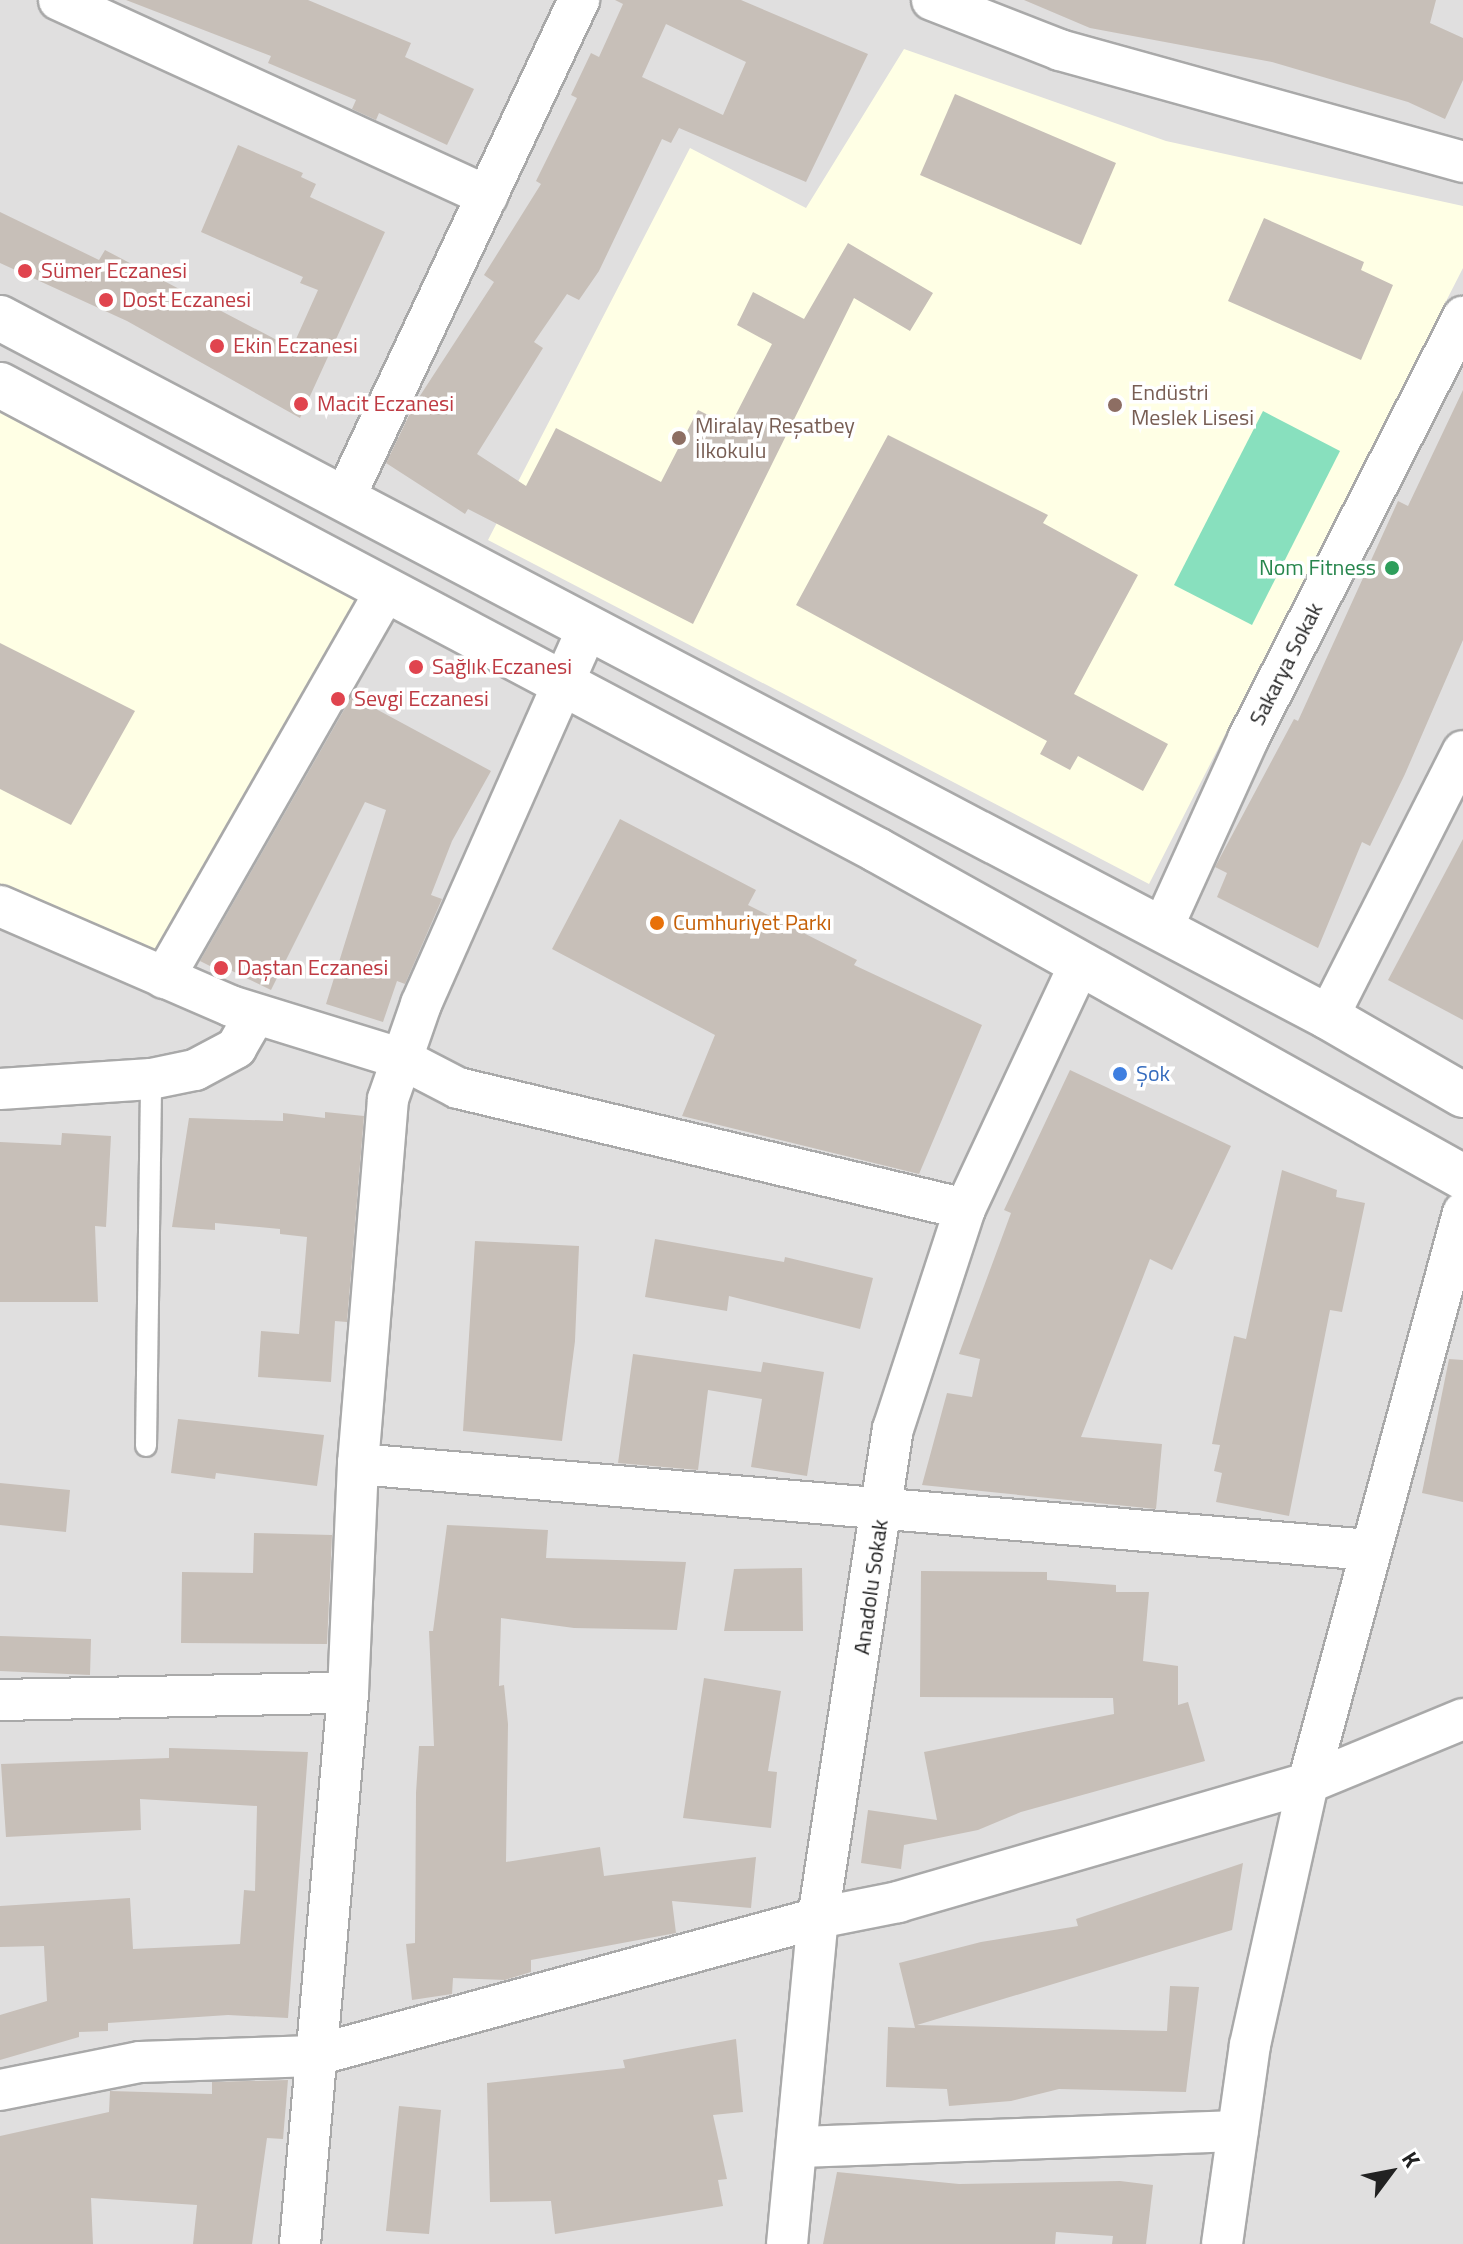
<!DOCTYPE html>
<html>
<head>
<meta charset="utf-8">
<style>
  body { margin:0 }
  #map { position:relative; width:1463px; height:2244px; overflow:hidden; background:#f2efe9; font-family:"Titillium Web",sans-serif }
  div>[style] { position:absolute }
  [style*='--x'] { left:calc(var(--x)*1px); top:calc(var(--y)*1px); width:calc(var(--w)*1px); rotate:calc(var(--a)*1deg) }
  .residential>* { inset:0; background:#e0dfdf }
  .education>* { inset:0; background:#ffffe5 }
  .pitch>* { inset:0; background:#88e0be }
  .building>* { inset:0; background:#c7bfb8 }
  .roads { filter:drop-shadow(2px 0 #a9a9a9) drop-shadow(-2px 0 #a9a9a9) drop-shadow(0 2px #a9a9a9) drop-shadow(0 -2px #a9a9a9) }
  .service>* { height:20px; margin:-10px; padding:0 10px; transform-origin:10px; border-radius:10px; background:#fff }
  .minor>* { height:40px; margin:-20px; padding:0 20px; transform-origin:20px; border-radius:20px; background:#fff }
  .tertiary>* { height:44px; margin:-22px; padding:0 22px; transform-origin:22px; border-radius:22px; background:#fff }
  .dots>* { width:22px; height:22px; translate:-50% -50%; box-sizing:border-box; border:4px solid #fff; border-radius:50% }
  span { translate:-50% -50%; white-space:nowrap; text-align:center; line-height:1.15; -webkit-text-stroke:7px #fff; paint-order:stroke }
  .health-label { font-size:22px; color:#be3a42 }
  .left { translate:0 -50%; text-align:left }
  .education-label { font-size:22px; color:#785e54 }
  .leisure-label { font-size:22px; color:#27864d }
  .right { translate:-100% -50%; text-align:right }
  .street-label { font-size:22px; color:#222 }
  .food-label { font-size:22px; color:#c56008 }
  .shop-label { font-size:22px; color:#366cbe }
  .north { position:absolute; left:1351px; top:2132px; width:80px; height:80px; -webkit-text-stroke:6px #fff; paint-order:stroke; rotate:58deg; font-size:22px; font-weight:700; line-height:32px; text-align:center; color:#222 }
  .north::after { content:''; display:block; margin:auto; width:28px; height:36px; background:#222; clip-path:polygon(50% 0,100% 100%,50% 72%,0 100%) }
</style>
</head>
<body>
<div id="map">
  <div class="residential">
    <i style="clip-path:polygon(0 0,1463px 0,1463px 2244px,0 2244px)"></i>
  </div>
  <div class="education">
    <i style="clip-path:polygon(904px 49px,1166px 141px,1463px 206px,1463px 268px,1149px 884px,488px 540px,690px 148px,806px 208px)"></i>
    <i style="clip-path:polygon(0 385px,386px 590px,164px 978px,0 896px)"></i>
  </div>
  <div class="pitch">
    <i style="clip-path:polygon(1263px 411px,1340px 451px,1252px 625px,1174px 585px)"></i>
  </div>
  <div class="building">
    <i style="clip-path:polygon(126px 0,308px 0,411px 43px,405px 57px,474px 89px,447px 145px,379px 113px,376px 120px,352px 109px,356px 100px,268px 63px,271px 56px)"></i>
    <i style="clip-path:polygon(evenodd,615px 0,741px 0,868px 54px,806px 182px,679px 128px,671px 143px,662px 139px,599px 271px,579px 300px,567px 294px,534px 342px,543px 348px,477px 454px,526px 486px,556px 428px,661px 482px,698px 410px,730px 426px,772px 344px,737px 325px,753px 292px,804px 319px,848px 243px,933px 293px,910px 331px,854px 298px,693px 624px,468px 509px,465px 514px,386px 463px,414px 405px,494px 282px,484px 275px,541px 184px,536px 181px,577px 98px,571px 95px,591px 53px,599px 57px,623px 4px,615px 0,666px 24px,746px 62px,723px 115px,642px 77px,666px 24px)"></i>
    <i style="clip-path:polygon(1024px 0,1436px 0,1430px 23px,1463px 38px,1463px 80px,1445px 119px,1408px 102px,1272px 62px,1090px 28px)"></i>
    <i style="clip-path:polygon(955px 94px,1116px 163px,1081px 245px,920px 175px)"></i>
    <i style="clip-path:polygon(238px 145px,303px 173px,301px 177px,316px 184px,310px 197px,385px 232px,300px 418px,127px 321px,0 263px,0 212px,99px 260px,105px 250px,292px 348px,318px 290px,300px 283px,303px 277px,201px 232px)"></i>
    <i style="clip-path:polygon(1264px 218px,1364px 262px,1361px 270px,1393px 285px,1361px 360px,1228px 301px)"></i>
    <i style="clip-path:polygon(1463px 390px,1463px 640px,1405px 774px,1370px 846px,1362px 842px,1318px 948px,1217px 897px,1227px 873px,1215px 867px,1294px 719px,1298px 721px,1398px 501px,1408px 506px)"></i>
    <i style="clip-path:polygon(888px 435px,1048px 515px,1043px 523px,1138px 575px,1074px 694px,1168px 744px,1143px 791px,1078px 756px,1070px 770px,1040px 754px,1047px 741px,796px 605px)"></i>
    <i style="clip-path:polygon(0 643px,135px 711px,71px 825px,0 789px)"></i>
    <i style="clip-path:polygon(352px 696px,491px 771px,452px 841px,431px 895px,442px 899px,405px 984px,397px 981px,383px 1022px,326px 1004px,386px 810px,365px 802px,271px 990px,226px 968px,224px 973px,200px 961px)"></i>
    <i style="clip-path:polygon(620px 819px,756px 890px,748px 905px,857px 960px,854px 965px,982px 1025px,919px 1174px,682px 1116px,715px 1035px,552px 949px)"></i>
    <i style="clip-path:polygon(1463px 839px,1463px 1020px,1388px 980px)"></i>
    <i style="clip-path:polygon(1070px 1070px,1231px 1146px,1172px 1270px,1150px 1259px,1081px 1437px,1162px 1444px,1156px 1509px,922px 1485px,947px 1393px,972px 1397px,980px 1359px,959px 1354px,1011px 1213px,1004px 1210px)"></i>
    <i style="clip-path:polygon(325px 1112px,364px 1116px,347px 1322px,335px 1321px,331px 1382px,258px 1377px,261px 1331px,299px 1334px,307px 1237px,280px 1234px,280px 1229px,215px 1223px,215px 1230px,172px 1227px,189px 1118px,283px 1121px,283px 1113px,325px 1118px)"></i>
    <i style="clip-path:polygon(62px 1133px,111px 1136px,106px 1227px,95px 1226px,98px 1302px,0 1302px,0 1142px,61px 1145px)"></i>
    <i style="clip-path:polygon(1282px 1170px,1337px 1190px,1336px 1197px,1365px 1203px,1342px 1312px,1330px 1310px,1289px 1516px,1216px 1502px,1222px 1473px,1214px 1471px,1220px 1445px,1212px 1444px,1234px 1336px,1246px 1339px)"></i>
    <i style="clip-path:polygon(655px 1239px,784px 1262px,785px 1257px,873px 1278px,860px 1329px,729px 1296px,727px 1311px,645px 1297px)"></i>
    <i style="clip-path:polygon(475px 1241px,579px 1246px,575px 1341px,562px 1441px,463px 1431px)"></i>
    <i style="clip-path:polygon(633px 1354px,761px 1372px,763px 1362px,824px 1372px,807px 1476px,751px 1467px,762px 1399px,708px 1390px,698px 1470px,618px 1463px)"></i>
    <i style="clip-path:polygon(1449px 1359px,1463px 1360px,1463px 1502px,1422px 1493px)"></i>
    <i style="clip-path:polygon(178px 1419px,324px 1435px,317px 1486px,216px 1473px,215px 1479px,171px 1473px)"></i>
    <i style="clip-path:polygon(0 1483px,70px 1490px,66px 1532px,0 1525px)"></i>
    <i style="clip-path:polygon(447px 1525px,548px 1530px,546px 1558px,686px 1562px,677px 1630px,574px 1628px,501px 1618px,499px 1686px,504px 1685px,508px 1724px,506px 1862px,600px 1847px,604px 1876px,756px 1857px,751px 1908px,672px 1901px,676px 1933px,531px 1960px,531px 1972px,505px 1980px,453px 1978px,452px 1994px,412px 2000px,406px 1944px,415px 1943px,416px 1793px,419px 1746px,434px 1746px,429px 1631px,433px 1631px)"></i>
    <i style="clip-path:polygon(254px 1533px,332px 1535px,327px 1644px,181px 1643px,182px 1572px,253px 1573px)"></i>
    <i style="clip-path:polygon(802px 1568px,803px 1631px,724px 1631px,734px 1569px)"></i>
    <i style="clip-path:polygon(921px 1571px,1047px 1572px,1047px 1580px,1116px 1585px,1116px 1592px,1149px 1592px,1143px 1661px,1178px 1666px,1178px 1705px,1188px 1702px,1205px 1761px,1021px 1812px,978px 1830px,904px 1845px,901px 1869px,861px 1863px,868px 1810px,937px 1820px,924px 1752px,1114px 1714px,1113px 1698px,920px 1697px)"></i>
    <i style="clip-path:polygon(0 1636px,91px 1639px,90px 1675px,0 1671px)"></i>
    <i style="clip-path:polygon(704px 1678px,781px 1691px,768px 1771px,777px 1772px,771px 1828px,683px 1818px)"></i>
    <i style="clip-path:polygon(169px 1748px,308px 1752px,288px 2018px,228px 2015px,108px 2023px,108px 2031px,79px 2032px,79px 2037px,0 2060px,0 2015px,47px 2001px,44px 1946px,0 1947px,0 1906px,130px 1898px,133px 1949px,240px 1944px,244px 1890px,255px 1891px,257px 1806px,140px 1799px,141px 1830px,6px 1837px,1px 1764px,169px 1758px)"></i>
    <i style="clip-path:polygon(1243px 1863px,1232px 1930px,917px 2025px,1167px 2031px,1170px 1986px,1199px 1987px,1186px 2092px,1059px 2089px,1011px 2101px,949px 2106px,947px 2089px,886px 2087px,888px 2027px,915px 2028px,899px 1963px,981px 1942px,1078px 1926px,1076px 1919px)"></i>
    <i style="clip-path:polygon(736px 2039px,743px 2112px,713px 2115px,727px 2179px,718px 2180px,723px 2206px,555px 2234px,551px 2201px,490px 2202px,487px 2083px,625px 2068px,623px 2060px)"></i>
    <i style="clip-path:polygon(288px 2080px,283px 2139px,267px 2138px,252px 2244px,193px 2244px,197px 2205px,91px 2198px,93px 2244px,0 2244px,0 2136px,109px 2112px,110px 2091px,212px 2094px,212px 2082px)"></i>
    <i style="clip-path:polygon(399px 2106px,441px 2110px,429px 2234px,386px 2231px)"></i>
    <i style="clip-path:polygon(837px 2172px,959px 2184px,1120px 2181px,1153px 2185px,1146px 2244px,1112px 2244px,1113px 2236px,1056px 2232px,1055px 2244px,823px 2244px)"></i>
  </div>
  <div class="roads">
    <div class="service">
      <i style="--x:146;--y:1446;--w:367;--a:-89.2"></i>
    </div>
    <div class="minor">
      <i style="--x:59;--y:0;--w:471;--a:24.6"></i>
      <i style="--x:932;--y:0;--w:137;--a:21.3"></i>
      <i style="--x:1060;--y:50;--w:418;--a:15.5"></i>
      <i style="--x:344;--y:499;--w:552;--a:-64.78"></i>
      <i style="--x:0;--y:906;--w:252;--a:23.4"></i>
      <i style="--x:231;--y:1006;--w:179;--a:17.2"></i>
      <i style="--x:402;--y:1059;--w:63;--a:27.4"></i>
      <i style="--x:458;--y:1088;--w:521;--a:13.42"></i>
      <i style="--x:1162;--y:929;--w:209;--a:-65.6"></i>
      <i style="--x:1248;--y:739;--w:474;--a:-63"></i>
      <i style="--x:164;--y:978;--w:447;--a:-60.2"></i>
      <i style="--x:1328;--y:1017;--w:298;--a:-63.1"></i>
      <i style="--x:0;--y:1089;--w:151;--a:-3.8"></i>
      <i style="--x:151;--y:1079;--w:45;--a:-11.6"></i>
      <i style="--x:195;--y:1070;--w:47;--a:-28.2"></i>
      <i style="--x:236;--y:1048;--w:39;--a:-60"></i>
      <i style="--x:358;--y:1464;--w:1016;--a:4.86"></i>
      <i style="--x:0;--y:1700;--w:348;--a:-1.2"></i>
      <i style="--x:0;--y:2090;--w:143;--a:-11.3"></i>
      <i style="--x:140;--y:2062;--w:173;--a:-2"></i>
      <i style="--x:313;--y:2056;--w:524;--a:-15.28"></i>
      <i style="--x:818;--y:1918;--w:82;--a:-11.3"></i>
      <i style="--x:898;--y:1902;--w:427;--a:-16.2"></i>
      <i style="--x:1308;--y:1783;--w:168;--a:-22.4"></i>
      <i style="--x:800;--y:2147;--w:438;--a:-2.1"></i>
      <i style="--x:300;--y:2244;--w:553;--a:-85.02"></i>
      <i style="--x:348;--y:1693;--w:229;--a:-87.5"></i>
      <i style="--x:358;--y:1464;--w:366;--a:-85.3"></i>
      <i style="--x:388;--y:1099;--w:101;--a:-70.8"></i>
      <i style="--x:421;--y:1004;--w:412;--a:-66.1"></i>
      <i style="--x:787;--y:2244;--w:327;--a:-84.6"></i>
      <i style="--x:818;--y:1918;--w:495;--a:-81.3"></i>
      <i style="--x:893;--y:1429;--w:231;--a:-71.9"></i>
      <i style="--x:965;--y:1209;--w:272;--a:-64.9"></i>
      <i style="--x:1222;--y:2244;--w:201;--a:-82"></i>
      <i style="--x:1250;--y:2045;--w:268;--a:-77.5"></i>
      <i style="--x:1308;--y:1783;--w:591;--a:-74.79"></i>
    </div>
    <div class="tertiary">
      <i style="--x:0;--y:318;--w:1501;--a:27.76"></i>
      <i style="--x:1328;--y:1017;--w:156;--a:30"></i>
      <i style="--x:0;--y:385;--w:993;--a:27.93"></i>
      <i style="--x:877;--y:850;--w:671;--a:29.16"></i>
    </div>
  </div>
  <div class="dots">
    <i style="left:25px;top:271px;background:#e0444e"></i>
    <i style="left:106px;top:300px;background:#e0444e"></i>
    <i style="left:217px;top:346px;background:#e0444e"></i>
    <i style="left:301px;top:404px;background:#e0444e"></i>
    <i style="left:1115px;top:405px;background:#8d6e63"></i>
    <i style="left:679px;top:438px;background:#8d6e63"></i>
    <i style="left:1392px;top:568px;background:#2e9e5b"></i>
    <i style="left:416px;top:667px;background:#e0444e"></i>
    <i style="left:338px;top:699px;background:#e0444e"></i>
    <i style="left:657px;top:923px;background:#e8710a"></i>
    <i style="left:221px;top:968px;background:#e0444e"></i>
    <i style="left:1120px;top:1074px;background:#3f7fe0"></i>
  </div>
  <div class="health-label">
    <span class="left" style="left:41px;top:271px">Sümer Eczanesi</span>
    <span class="left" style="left:122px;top:300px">Dost Eczanesi</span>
    <span class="left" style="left:233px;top:346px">Ekin Eczanesi</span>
    <span class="left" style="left:317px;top:404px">Macit Eczanesi</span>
    <span class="left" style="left:432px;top:667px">Sağlık Eczanesi</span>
    <span class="left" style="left:354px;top:699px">Sevgi Eczanesi</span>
    <span class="left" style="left:237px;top:968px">Daştan Eczanesi</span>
  </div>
  <div class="education-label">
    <span class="left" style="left:1131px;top:405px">Endüstri<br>Meslek Lisesi</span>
    <span class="left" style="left:695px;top:438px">Miralay Reşatbey<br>İlkokulu</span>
  </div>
  <div class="leisure-label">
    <span class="right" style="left:1376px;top:568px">Nom Fitness</span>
  </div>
  <div class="street-label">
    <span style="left:1286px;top:664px;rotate:-63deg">Sakarya Sokak</span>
    <span style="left:871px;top:1587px;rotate:-82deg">Anadolu Sokak</span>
  </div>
  <div class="food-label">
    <span class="left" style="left:673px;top:923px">Cumhuriyet Parkı</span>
  </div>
  <div class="shop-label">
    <span class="left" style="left:1136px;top:1074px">Şok</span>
  </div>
  <div class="north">K</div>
</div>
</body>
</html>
